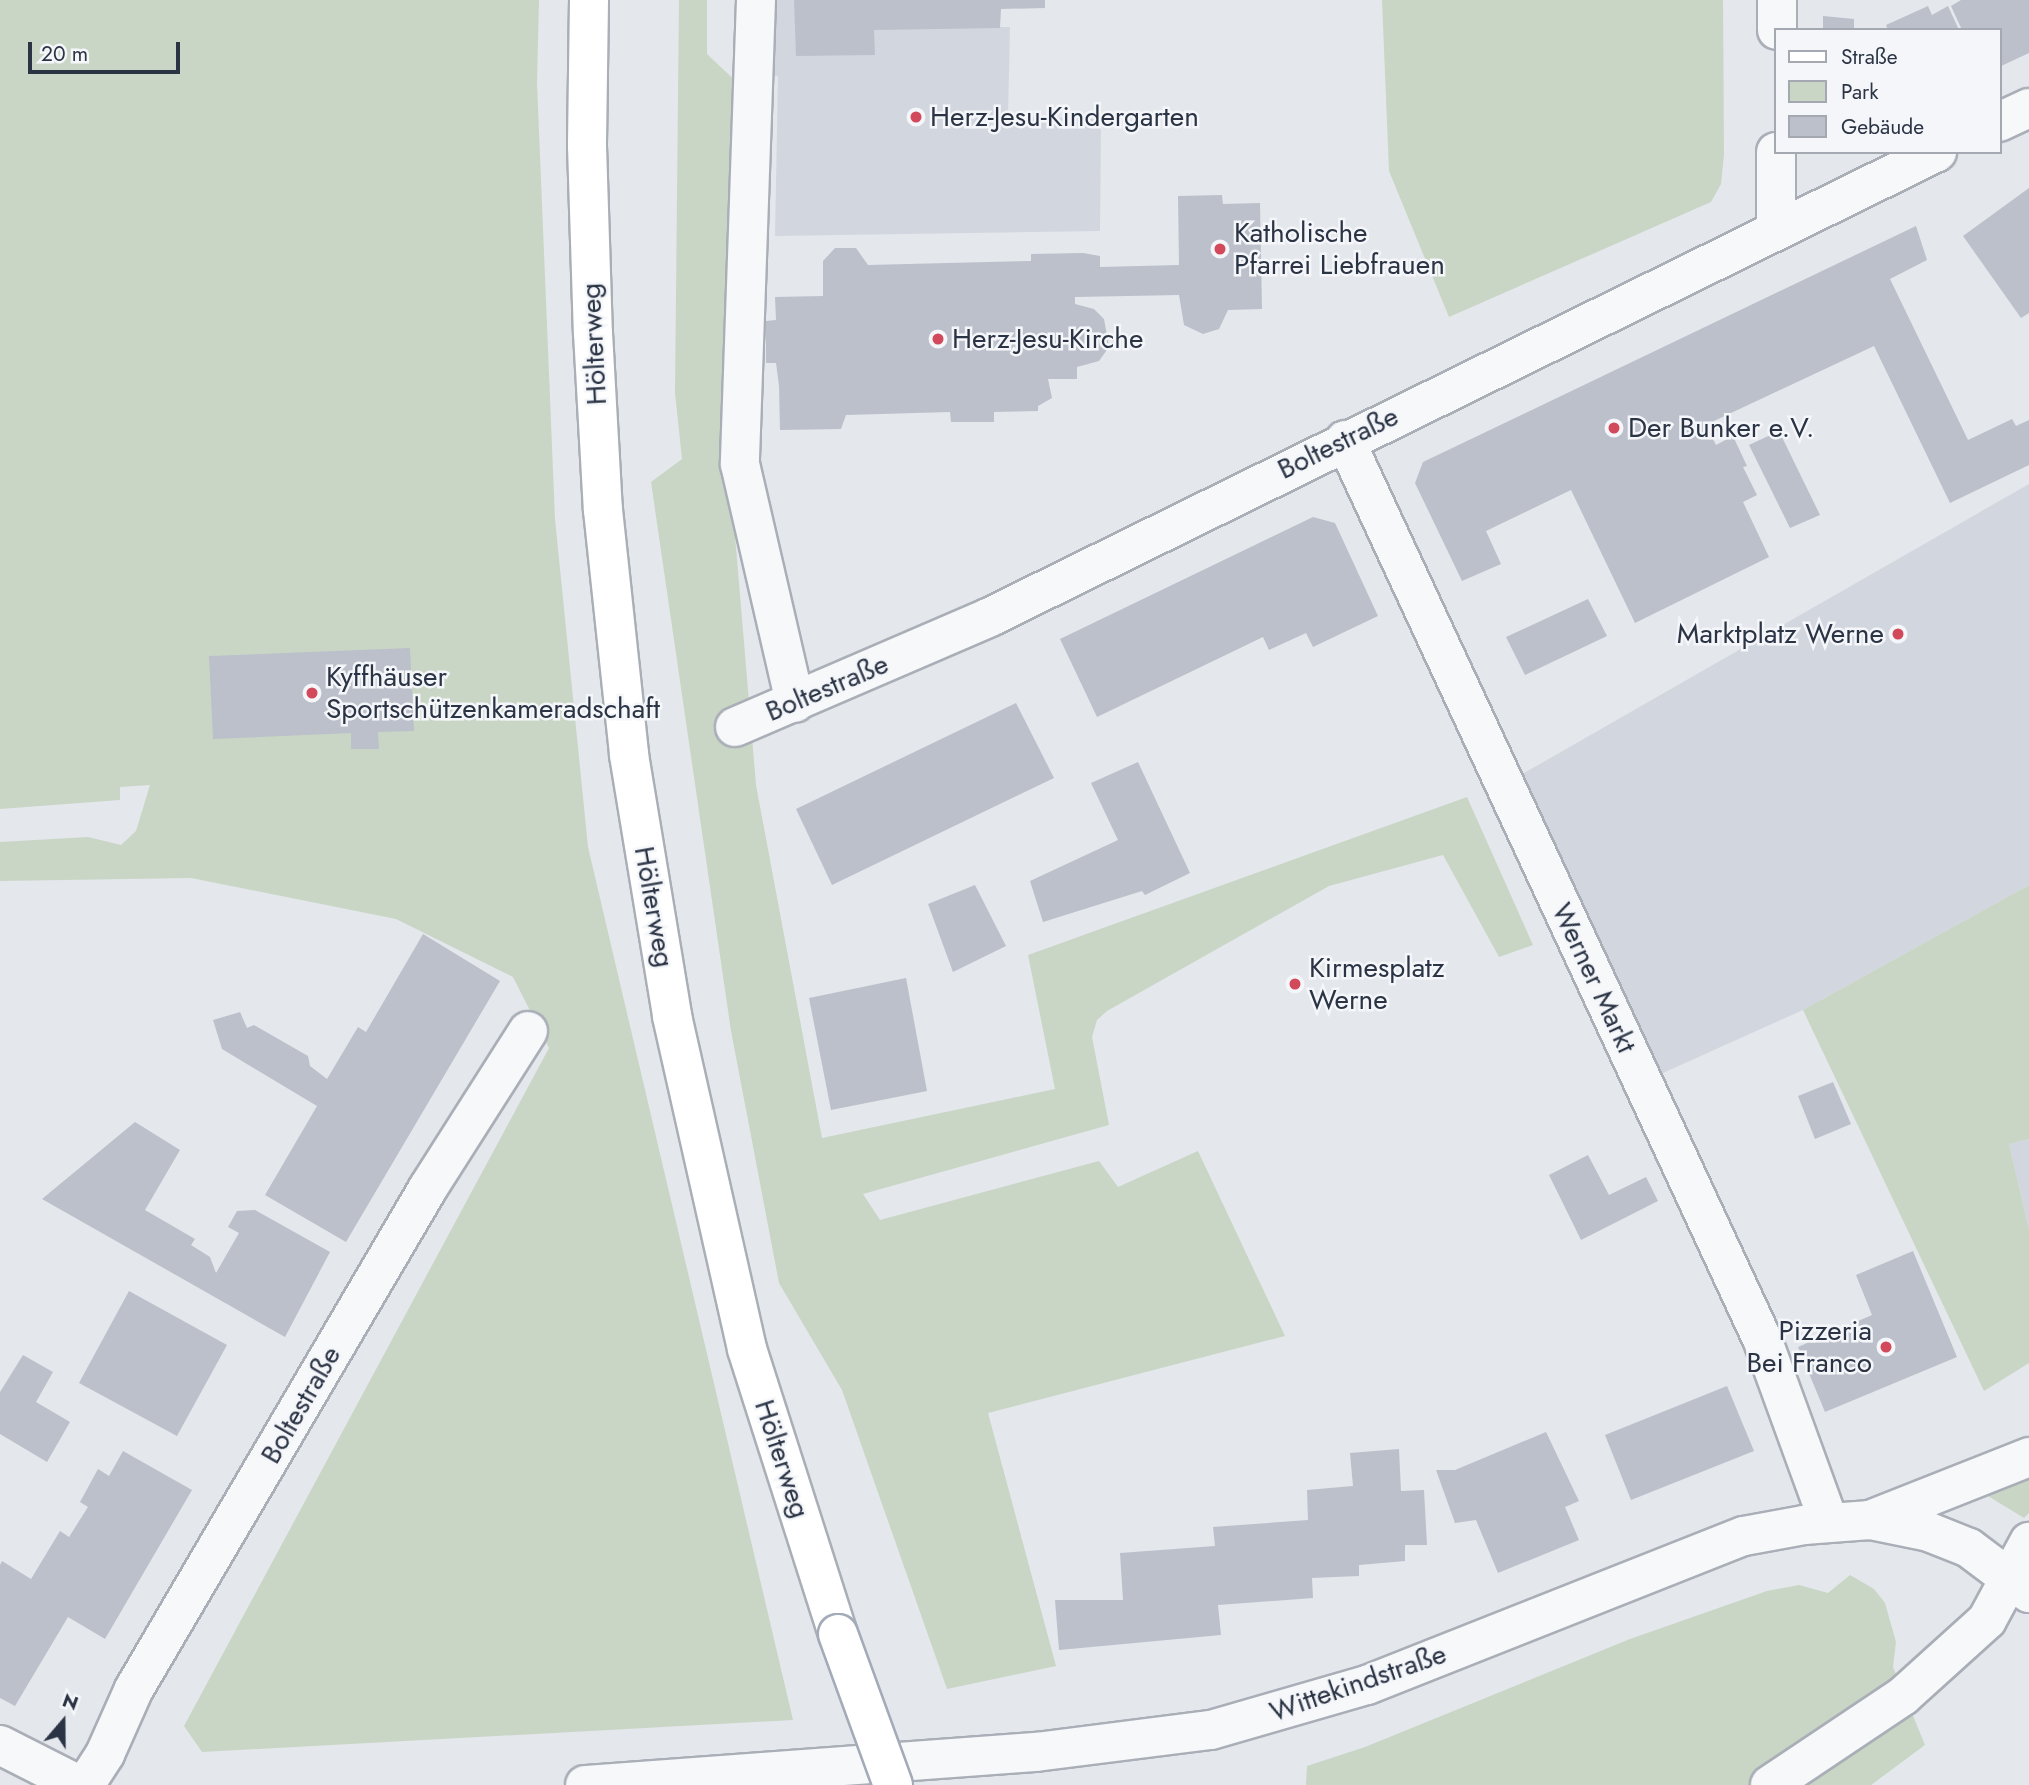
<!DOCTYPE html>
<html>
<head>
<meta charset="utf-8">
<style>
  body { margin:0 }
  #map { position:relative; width:2029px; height:1785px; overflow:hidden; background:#e4e7ec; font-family:Jost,sans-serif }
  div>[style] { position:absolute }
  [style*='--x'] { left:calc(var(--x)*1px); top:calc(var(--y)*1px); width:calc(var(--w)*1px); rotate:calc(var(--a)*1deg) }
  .built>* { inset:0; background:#d2d6de }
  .green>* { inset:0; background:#c9d6c5 }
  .building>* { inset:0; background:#bbc0ca }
  .roads { filter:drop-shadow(2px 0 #a9aeb7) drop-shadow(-2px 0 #a9aeb7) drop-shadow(0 2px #a9aeb7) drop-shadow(0 -2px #a9aeb7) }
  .minor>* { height:38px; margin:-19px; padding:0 19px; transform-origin:19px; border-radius:19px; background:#f7f8fa }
  .major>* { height:38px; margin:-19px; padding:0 19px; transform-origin:19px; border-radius:19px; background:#fff }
  .bridges { filter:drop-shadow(2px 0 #a3abb8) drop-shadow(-2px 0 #a3abb8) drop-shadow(0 2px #a3abb8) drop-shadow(0 -2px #a3abb8) }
  .major-bridge>* { height:38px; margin:-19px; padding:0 19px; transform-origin:19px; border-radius:19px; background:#fff }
  .dots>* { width:19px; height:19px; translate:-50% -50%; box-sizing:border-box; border:4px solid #f4f6f9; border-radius:50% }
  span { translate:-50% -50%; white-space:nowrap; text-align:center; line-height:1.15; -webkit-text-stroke:5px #f4f6f9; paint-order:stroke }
  .poi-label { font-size:28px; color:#2b3445 }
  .left { translate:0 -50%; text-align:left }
  .right { translate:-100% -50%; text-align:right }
  .street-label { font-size:28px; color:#2b3445 }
  .legend { position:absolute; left:1774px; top:28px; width:228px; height:126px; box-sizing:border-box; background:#f4f6f9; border:2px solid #a4a8b1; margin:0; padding:9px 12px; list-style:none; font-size:21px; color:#2b3445 }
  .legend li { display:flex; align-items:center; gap:14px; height:35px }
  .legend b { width:35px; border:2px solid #a4a8b1 }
  .north { position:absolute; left:28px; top:1687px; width:70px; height:70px; -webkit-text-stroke:5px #f4f6f9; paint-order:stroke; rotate:20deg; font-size:19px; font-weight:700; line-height:28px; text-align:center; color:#2b3445 }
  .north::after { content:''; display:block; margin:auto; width:24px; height:32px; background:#2b3445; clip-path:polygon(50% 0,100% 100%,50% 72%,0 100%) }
  .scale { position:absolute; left:28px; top:42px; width:152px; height:32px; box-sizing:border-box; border:4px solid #2b3445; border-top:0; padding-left:9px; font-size:21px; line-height:24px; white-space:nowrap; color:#2b3445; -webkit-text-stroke:5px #f4f6f9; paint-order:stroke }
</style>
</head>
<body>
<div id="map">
  <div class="built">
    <i style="clip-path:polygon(767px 0,1000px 0,1000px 27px,1010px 27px,1008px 116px,1101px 119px,1100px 231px,775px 236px,778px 76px,766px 74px)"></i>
    <i style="clip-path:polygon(2029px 484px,2029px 885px,1803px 1010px,1643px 1082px,1505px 784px)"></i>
    <i style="clip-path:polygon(2029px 1139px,2029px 1230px,2009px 1144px)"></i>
  </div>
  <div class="green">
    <i style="clip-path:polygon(0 0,539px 0,537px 83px,555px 519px,588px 847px,793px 1720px,202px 1752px,184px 1726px,549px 1048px,513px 977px,396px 919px,191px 878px,0 881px,0 842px,88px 837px,121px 845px,136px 831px,150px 785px,120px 787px,120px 800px,0 809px)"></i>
    <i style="clip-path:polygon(679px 0,707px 0,707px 54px,743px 88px,730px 476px,756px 785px,822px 1138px,1055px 1089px,1028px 955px,1467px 797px,1533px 945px,1499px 957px,1443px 855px,1329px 886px,1107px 1011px,1097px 1020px,1092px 1037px,1109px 1125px,863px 1194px,880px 1220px,1099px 1161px,1118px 1187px,1198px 1151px,1285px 1336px,988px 1413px,1056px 1666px,947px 1689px,842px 1390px,779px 1283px,731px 1031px,651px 482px,682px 459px,675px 393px)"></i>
    <i style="clip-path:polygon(1382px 0,1723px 0,1724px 154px,1721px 184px,1711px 202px,1449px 317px,1389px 171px)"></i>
    <i style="clip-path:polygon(2029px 885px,2029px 1139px,2009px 1144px,2029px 1230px,2029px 1363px,1984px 1391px,1803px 1010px)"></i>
    <i style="clip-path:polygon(2029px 1477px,2029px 1513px,2024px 1518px,1988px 1496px)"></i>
    <i style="clip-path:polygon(1850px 1575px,1874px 1589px,1885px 1603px,1896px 1642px,1893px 1667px,1925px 1745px,1871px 1785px,1306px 1785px,1307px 1766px,1365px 1747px,1630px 1639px,1767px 1591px,1799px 1585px,1828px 1593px)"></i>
  </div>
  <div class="building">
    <i style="clip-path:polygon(794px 0,1045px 0,1045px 8px,1001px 9px,1000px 28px,874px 30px,875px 55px,796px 56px)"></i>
    <i style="clip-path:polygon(1961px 0,2029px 0,2029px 53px,1999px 67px,1999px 30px,1962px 30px,1951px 6px)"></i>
    <i style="clip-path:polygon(1928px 6px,1932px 15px,1948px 6px,1959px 30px,1888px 30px,1886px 25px)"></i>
    <i style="clip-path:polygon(1823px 16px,1854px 19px,1854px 30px,1823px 30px)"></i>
    <i style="clip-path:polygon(2029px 188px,2029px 313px,2021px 318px,1963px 236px)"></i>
    <i style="clip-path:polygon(1222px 195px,1223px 204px,1260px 203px,1262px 309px,1228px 310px,1219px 329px,1203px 334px,1184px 325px,1179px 295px,1075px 297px,1075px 304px,1094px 309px,1104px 319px,1109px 347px,1099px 361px,1077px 367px,1077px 379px,1048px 379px,1052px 398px,1038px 406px,1038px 411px,994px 412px,994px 422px,951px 422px,950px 412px,846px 415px,841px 429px,780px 430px,779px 386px,776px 363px,766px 363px,766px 321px,776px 320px,775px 297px,823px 296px,823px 261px,835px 248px,856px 248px,868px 265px,1031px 261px,1031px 254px,1083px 253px,1100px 256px,1100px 267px,1179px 265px,1178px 196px)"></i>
    <i style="clip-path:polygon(1916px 226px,1927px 260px,1890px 279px,1968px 440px,2012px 419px,2016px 426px,2029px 420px,2029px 465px,1950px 503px,1874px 346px,1714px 421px,1718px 430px,1710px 433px,1716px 445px,1733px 436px,1747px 466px,1743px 467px,1757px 495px,1743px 502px,1769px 557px,1635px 623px,1571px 490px,1486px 531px,1501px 564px,1462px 581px,1415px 483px,1423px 462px)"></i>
    <i style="clip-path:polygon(1779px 431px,1820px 515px,1790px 528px,1749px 445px)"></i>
    <i style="clip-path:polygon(1313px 517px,1335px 523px,1378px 616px,1313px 647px,1306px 633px,1269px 650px,1263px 637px,1097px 717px,1060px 639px)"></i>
    <i style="clip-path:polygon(1588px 599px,1607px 636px,1525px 675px,1506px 637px)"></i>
    <i style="clip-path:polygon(410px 648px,414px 731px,378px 732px,379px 749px,351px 749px,351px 733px,213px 739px,209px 656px)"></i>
    <i style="clip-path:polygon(1016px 703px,1054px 778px,832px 885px,796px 809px)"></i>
    <i style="clip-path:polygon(1138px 762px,1190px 873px,1145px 895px,1142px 891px,1043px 922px,1030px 881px,1118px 840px,1091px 783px)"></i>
    <i style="clip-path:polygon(975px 885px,1006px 946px,953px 972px,928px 904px)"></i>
    <i style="clip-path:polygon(423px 934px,500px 981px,346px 1242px,265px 1195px,317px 1106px,222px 1049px,213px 1020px,240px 1012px,247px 1028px,254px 1025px,308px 1056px,310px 1066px,327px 1079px,358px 1027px,366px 1032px)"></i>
    <i style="clip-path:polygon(906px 978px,927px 1091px,831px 1110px,809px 998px)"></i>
    <i style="clip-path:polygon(1833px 1082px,1851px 1124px,1815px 1139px,1798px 1096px)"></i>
    <i style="clip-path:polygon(135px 1122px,180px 1150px,145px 1210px,195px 1239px,191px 1245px,210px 1257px,216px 1273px,239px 1233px,228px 1227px,237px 1211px,255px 1210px,330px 1252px,285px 1337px,42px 1199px)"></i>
    <i style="clip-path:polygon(1588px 1155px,1609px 1195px,1646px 1177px,1658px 1201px,1581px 1240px,1549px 1175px)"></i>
    <i style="clip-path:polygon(1913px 1251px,1957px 1357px,1825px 1412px,1798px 1347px,1872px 1315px,1856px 1275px)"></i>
    <i style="clip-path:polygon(129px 1291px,227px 1345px,177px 1436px,79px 1383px)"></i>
    <i style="clip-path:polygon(23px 1355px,53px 1372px,36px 1402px,70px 1422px,47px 1462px,0 1434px,0 1392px)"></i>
    <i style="clip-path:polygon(1727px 1386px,1754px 1451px,1631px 1500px,1605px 1435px)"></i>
    <i style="clip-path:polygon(1546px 1432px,1579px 1501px,1565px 1507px,1579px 1540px,1498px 1573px,1476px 1520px,1455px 1523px,1436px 1470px,1455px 1470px)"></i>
    <i style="clip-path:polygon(1399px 1449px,1401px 1491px,1424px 1490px,1427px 1545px,1405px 1545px,1405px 1561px,1359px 1565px,1359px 1576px,1312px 1578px,1313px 1598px,1218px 1605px,1221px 1635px,1059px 1650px,1055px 1600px,1123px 1600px,1120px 1553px,1215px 1546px,1213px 1527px,1308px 1520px,1307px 1490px,1353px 1486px,1350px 1453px)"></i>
    <i style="clip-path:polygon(123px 1451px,192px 1490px,105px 1639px,68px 1617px,15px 1706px,0 1698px,0 1565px,2px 1561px,31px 1579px,60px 1531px,69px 1537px,88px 1507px,80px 1502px,98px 1469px,109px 1476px)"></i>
  </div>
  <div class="roads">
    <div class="minor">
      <i style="--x:756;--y:0;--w:464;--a:92"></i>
      <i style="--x:740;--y:464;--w:245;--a:77"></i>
      <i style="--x:1777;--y:30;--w:30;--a:-90"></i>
      <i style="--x:1999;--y:122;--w:33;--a:-25"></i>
      <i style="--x:1776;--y:230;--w:78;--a:-90"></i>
      <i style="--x:1345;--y:440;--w:993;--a:65.11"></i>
      <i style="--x:1763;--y:1341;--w:193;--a:70"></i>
      <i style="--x:735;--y:727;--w:278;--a:-23.3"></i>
      <i style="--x:990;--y:617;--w:1055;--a:-26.15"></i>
      <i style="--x:1870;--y:1520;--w:171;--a:-21.6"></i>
      <i style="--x:0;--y:1745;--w:89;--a:26.9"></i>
      <i style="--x:85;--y:1785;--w:37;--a:-57"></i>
      <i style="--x:105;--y:1754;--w:71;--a:-66"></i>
      <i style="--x:134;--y:1689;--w:581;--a:-59.59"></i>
      <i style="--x:428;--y:1188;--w:186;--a:-57.5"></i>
      <i style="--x:585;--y:1785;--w:452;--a:-4.2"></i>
      <i style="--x:1036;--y:1752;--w:176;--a:-7.2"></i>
      <i style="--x:1211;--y:1730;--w:162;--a:-16.1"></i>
      <i style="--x:1367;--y:1685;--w:405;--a:-21.6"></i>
      <i style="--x:1744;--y:1536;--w:61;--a:-10.4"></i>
      <i style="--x:1804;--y:1525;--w:66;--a:-4.3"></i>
      <i style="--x:1870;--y:1520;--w:60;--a:11.5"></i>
      <i style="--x:1929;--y:1532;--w:43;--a:21.8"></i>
      <i style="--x:1969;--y:1548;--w:75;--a:36.9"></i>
      <i style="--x:1770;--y:1785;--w:160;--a:-33.8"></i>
      <i style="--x:1903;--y:1696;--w:113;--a:-42.1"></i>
      <i style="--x:1987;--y:1620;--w:89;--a:-61.7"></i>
    </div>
    <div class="major">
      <i style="--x:589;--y:0;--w:146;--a:90.8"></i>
      <i style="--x:587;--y:146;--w:187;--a:88.2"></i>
      <i style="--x:593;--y:333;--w:177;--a:86.8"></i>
      <i style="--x:603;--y:510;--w:246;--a:83.9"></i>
      <i style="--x:629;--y:755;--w:265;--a:80.6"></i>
      <i style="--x:672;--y:1016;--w:341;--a:77.3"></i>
      <i style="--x:747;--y:1349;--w:299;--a:72.3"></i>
    </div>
  </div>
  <div class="bridges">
    <div class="major-bridge">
      <i style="--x:838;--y:1634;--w:161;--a:70"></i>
    </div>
  </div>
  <div class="dots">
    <i style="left:916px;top:117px;background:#d1495b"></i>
    <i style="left:1220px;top:249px;background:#d1495b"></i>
    <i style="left:938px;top:339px;background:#d1495b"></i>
    <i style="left:1614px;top:428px;background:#d1495b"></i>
    <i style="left:1898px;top:634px;background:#d1495b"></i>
    <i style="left:312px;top:693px;background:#d1495b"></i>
    <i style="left:1295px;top:984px;background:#d1495b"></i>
    <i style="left:1886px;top:1347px;background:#d1495b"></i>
  </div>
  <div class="poi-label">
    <span class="left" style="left:930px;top:117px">Herz-Jesu-Kindergarten</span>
    <span class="left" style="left:1234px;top:249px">Katholische<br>Pfarrei Liebfrauen</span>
    <span class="left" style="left:952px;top:339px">Herz-Jesu-Kirche</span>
    <span class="left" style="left:1628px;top:428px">Der Bunker e.V.</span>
    <span class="right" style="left:1884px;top:634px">Marktplatz Werne</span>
    <span class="left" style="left:326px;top:693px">Kyffhäuser<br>Sportschützenkameradschaft</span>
    <span class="left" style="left:1309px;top:984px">Kirmesplatz<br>Werne</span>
    <span class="right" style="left:1872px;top:1347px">Pizzeria<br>Bei Franco</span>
  </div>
  <div class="street-label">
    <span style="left:594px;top:344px;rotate:-93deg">Hölterweg</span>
    <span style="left:1338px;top:443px;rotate:-26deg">Boltestraße</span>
    <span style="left:827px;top:688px;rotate:-23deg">Boltestraße</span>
    <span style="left:654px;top:907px;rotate:80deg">Hölterweg</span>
    <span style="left:1594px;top:978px;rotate:65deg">Werner Markt</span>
    <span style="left:301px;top:1405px;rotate:-60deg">Boltestraße</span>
    <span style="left:782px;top:1459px;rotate:72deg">Hölterweg</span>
    <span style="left:1358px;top:1683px;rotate:-19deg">Wittekindstraße</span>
  </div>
  <ul class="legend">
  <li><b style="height:9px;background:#fff"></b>Straße</li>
  <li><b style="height:19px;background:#c9d6c5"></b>Park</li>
  <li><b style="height:19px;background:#bbc0ca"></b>Gebäude</li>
  </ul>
  <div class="north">N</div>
  <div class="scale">20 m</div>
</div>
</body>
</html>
